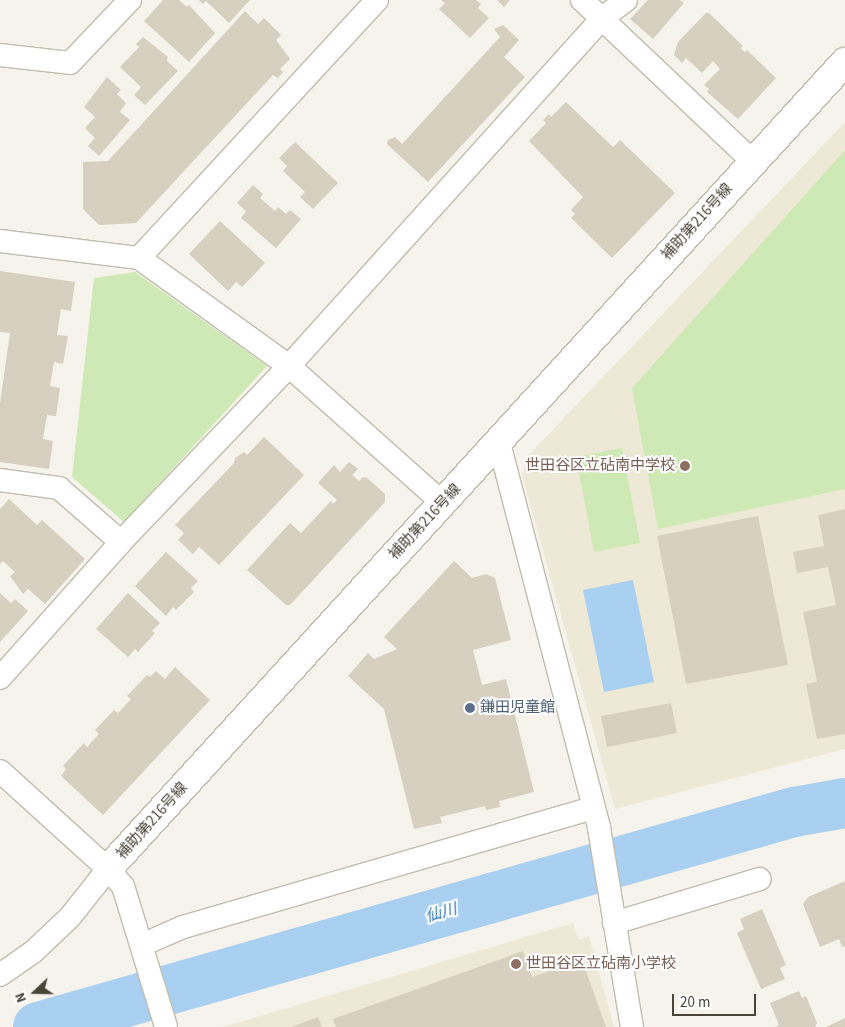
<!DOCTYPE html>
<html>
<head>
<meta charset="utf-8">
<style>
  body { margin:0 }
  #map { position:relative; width:845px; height:1027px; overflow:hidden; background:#f5f3eb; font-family:"Source Sans 3","Noto Sans JP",sans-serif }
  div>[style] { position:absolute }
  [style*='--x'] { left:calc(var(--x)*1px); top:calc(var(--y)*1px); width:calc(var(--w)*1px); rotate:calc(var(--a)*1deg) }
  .education>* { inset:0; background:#eee9d6 }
  .green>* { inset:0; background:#cee9b5 }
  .water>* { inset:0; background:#a9cff1 }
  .river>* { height:50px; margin:-25px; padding:0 25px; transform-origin:25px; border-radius:25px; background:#a9cff1 }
  .building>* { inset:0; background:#d7d0c1 }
  .roads { filter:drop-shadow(1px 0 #c1bcae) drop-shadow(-1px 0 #c1bcae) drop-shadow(0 1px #c1bcae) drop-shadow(0 -1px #c1bcae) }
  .minor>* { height:22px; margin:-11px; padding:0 11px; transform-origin:11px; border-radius:11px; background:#fff }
  .tertiary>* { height:28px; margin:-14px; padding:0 14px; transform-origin:14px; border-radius:14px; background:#fff }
  .dots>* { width:14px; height:14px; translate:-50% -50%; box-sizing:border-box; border:2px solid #fff; border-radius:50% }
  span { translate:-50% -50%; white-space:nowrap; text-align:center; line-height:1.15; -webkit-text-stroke:4px #fff; paint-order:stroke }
  .street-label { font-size:15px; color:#4a4439 }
  .education-label { font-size:15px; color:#785e54 }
  .right { translate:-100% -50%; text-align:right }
  .left { translate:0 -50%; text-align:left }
  .service-label { font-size:15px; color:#4e5e75 }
  .water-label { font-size:16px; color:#3176b7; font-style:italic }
  .north { position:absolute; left:10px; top:967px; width:50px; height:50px; -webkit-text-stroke:4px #fff; paint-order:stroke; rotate:249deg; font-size:14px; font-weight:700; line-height:20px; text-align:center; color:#4a4439 }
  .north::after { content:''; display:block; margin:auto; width:18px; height:22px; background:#4a4439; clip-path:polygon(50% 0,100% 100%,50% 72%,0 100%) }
  .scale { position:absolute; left:672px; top:994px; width:84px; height:22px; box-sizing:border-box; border:2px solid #4a4439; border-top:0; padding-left:6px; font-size:15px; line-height:18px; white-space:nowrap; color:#4a4439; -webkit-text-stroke:4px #fff; paint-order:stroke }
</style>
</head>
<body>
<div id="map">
  <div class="education">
    <i style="clip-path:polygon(845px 122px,845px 749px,615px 809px,522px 475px,528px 456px)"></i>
    <i style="clip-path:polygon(573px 923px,578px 940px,589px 936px,614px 1027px,223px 1027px)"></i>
  </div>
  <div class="green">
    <i style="clip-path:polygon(845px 150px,845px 489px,658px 529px,632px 388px)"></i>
    <i style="clip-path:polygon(135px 272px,267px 366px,124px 522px,72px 477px,94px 278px)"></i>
    <i style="clip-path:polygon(622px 448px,640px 543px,594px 552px,576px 457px)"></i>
  </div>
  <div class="water">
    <i style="clip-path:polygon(633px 580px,654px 682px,604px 692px,583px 590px)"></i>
  </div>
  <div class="river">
    <i style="--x:38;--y:1027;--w:786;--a:-15.88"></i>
    <i style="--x:794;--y:812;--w:52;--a:-10"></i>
  </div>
  <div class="building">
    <i style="clip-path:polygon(163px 0,179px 0,187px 7px,189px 5px,215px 33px,189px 62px,144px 21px)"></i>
    <i style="clip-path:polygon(199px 0,250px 0,229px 23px,206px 1px,203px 4px)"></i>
    <i style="clip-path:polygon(441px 0,476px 0,481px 4px,478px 8px,489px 18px,470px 38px,439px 9px,445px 3px)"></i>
    <i style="clip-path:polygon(497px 0,510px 0,504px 7px)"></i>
    <i style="clip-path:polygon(648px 0,680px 0,684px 3px,653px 39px,630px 19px)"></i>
    <i style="clip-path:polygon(245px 11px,258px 24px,264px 18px,281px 35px,276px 40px,290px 59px,280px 69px,283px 72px,278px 78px,273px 75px,136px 223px,99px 225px,83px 209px,83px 162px,108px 161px)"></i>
    <i style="clip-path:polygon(706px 13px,709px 13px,743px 46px,740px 48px,745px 52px,747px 50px,776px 78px,738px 119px,707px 92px,709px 89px,704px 85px,720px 69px,713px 61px,702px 73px,686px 58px,682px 63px,674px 55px,678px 42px)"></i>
    <i style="clip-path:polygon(503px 25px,519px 40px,504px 57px,525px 77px,428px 182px,387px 144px,388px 140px,395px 137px,402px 144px,500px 37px,494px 29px)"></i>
    <i style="clip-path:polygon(143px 37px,168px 57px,167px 61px,178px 71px,145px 105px,134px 95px,141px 87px,120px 67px,139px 47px,136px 44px)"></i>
    <i style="clip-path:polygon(107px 77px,121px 90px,117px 94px,126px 103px,120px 112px,130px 120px,99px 156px,88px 146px,95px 138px,85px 128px,95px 117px,84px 107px)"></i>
    <i style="clip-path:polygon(566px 102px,613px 147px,620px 140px,675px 193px,612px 258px,571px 218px,575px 214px,571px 210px,583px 197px,529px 141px,546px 123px,543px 120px,549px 114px,551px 117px)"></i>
    <i style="clip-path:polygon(295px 142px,338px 183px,313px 209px,300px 197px,305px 192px,283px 171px,287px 166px,279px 158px)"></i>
    <i style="clip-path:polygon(253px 185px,263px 194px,260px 198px,275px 211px,278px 207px,286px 214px,290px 210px,301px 219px,276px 248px,241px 218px,246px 211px,237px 203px)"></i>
    <i style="clip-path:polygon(220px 221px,265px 263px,242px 287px,236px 282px,228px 291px,189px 254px)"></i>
    <i style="clip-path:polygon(0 271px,75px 282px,71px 311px,61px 309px,57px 335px,68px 336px,63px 364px,54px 362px,50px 386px,60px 388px,56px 416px,47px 415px,43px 439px,53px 441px,49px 469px,0 462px,0 403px,10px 333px,0 332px)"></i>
    <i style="clip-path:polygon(264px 437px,304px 475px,219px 565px,199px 547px,193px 554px,178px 540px,184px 533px,175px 525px,234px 463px,235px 458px,244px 452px,247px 455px)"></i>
    <i style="clip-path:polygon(349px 462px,358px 469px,352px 475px,359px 481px,363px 477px,367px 478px,385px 494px,385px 502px,290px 605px,286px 605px,247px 570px,290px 523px,301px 533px,331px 501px,333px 504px,337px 500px,318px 483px,334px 465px,340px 472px)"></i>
    <i style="clip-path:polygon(9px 499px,37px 525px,42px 520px,85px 559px,45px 604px,28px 589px,23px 594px,10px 576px,15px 572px,3px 561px,0 564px,0 509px)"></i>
    <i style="clip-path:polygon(845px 509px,845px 734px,817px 739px,806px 684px,817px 682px,803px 612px,836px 605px,828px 567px,797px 573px,793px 552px,824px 546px,818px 515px)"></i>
    <i style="clip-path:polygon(758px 516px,788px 665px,686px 684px,657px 536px)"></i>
    <i style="clip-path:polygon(166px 552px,198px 581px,191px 588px,194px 592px,176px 610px,173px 607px,166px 616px,135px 586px)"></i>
    <i style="clip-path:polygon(454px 561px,472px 578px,486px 574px,495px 578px,511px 640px,473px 650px,482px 685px,506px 679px,534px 792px,499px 801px,500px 807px,486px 810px,485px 806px,440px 817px,442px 823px,414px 829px,384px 709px,348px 676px,368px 653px,374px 659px,397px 649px,384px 637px)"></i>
    <i style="clip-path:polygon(0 593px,11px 603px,15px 599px,28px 611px,0 642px)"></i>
    <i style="clip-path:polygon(128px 593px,160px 623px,152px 631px,155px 633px,138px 652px,135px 649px,128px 657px,96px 629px)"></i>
    <i style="clip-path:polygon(175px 667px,210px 700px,103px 815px,61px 776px,66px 769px,63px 766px,84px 743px,87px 747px,99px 734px,95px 730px,114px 710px,118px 713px,131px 699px,127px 696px,147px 675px,150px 677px,156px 671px,165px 679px)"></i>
    <i style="clip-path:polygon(671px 703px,677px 733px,607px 747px,601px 716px)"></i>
    <i style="clip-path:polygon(845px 881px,845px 946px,842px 947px,839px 939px,820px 947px,803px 904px,808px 897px)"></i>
    <i style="clip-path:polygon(762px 909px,786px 965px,780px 968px,785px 979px,761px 989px,737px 933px,744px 929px,740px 919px)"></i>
    <i style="clip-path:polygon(523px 951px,532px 977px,582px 960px,606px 1027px,336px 1027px,333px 1019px)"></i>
    <i style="clip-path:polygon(799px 991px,802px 998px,806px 996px,817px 1023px,815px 1027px,775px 1027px,779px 1025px,770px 1003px)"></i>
    <i style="clip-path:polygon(318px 1017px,322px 1027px,291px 1027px)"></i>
    <i style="clip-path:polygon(845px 1018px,845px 1027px,826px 1027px)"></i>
  </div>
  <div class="roads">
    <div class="minor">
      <i style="--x:582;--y:0;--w:234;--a:43.4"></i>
      <i style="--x:0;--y:55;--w:70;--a:6.5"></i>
      <i style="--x:70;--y:63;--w:87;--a:-46.4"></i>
      <i style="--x:0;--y:241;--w:140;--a:7"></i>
      <i style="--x:139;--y:258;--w:185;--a:35.8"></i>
      <i style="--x:289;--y:366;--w:206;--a:41.7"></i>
      <i style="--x:139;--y:258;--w:351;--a:-47.3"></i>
      <i style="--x:499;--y:443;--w:398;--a:75.4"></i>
      <i style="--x:599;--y:828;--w:202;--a:80.6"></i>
      <i style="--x:0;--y:480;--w:60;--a:7.7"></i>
      <i style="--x:59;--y:488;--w:82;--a:41.1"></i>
      <i style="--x:0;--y:678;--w:182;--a:-48.3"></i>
      <i style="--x:121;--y:542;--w:243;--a:-46.3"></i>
      <i style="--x:289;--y:366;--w:467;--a:-48"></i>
      <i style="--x:601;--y:19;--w:31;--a:-37"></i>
      <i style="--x:0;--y:771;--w:146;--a:42.2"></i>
      <i style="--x:108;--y:869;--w:23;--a:49"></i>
      <i style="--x:123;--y:886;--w:147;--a:73"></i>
      <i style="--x:614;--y:923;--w:152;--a:-16.8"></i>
      <i style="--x:142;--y:945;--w:45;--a:-23.7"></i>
      <i style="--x:183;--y:927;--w:426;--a:-16.2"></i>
      <i style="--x:0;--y:975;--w:39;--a:-35"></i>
      <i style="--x:32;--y:953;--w:52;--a:-43.5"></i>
      <i style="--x:70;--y:917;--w:61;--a:-51.6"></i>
    </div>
    <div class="tertiary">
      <i style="--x:108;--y:869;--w:1093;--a:-47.6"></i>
    </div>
  </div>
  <div class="dots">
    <i style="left:685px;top:466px;background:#8d6e63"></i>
    <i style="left:470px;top:708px;background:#5c6f8a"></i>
    <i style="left:516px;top:964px;background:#8d6e63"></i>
  </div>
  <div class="street-label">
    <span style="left:697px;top:222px;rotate:-48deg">補助第216号線</span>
    <span style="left:425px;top:522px;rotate:-47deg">補助第216号線</span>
    <span style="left:152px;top:821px;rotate:-48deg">補助第216号線</span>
  </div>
  <div class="education-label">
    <span class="right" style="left:675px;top:466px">世田谷区立砧南中学校</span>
    <span class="left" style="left:526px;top:964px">世田谷区立砧南小学校</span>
  </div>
  <div class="service-label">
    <span class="left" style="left:480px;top:708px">鎌田児童館</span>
  </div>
  <div class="water-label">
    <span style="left:441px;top:913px;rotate:-16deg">仙川</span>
  </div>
  <div class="north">N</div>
  <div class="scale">20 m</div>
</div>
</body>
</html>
